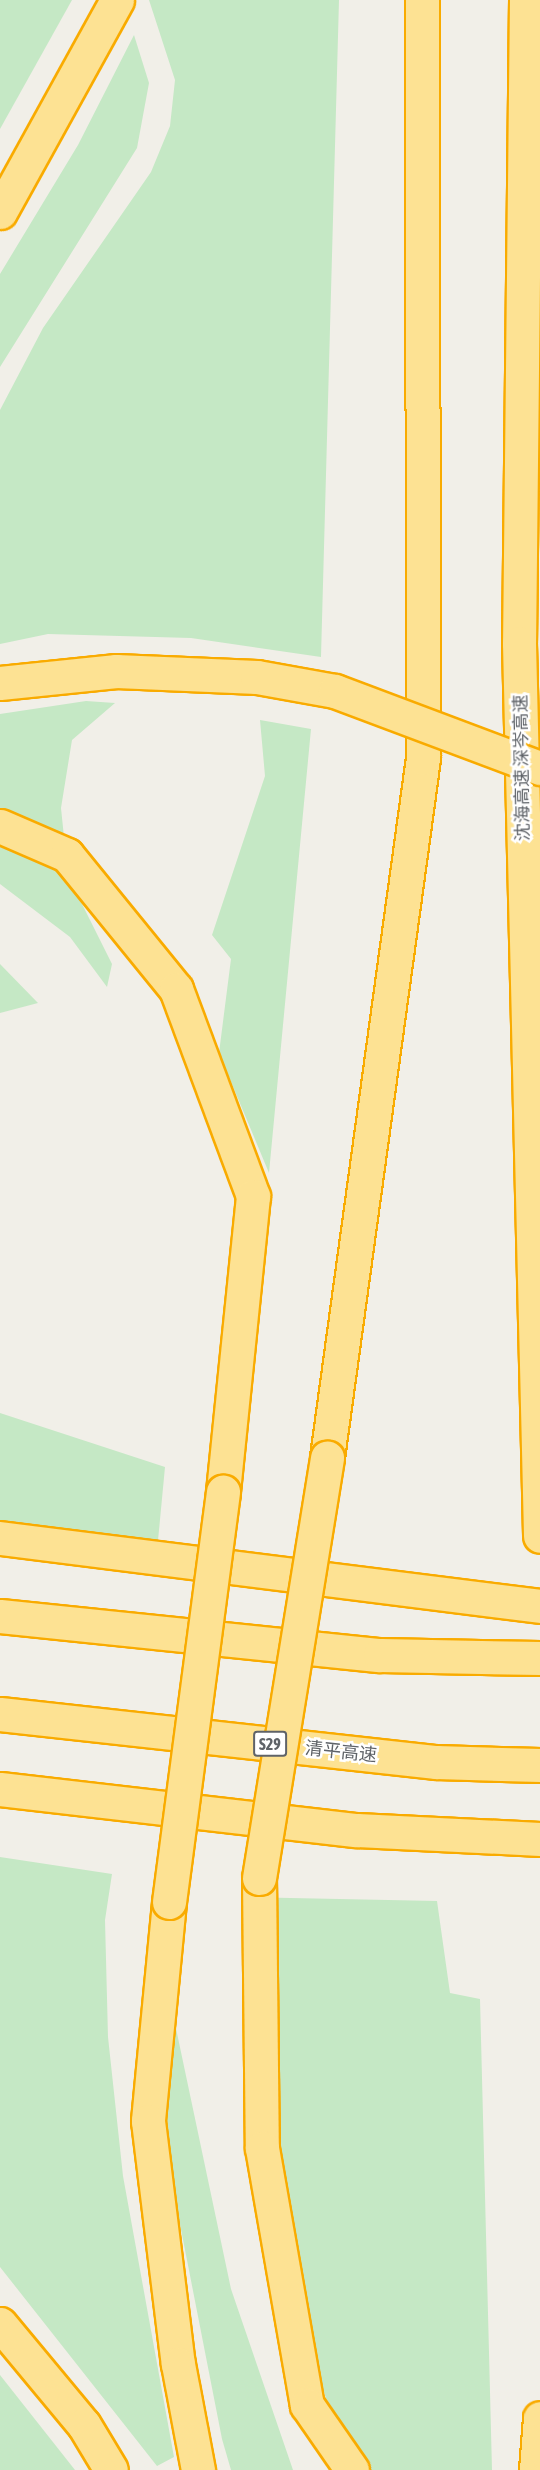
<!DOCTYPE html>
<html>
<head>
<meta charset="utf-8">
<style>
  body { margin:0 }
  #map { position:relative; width:540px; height:2470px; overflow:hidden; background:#f1efe8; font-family:"Asap Condensed","Noto Sans SC",sans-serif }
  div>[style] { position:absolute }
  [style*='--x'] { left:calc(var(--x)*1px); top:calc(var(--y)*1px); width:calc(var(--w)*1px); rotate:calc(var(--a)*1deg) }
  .green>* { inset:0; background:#c5e8c5 }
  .roads { filter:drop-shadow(2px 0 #f9ab00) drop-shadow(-2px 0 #f9ab00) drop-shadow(0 2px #f9ab00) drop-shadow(0 -2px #f9ab00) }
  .highway>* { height:33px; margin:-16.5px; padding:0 16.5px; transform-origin:16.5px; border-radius:16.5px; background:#fde293 }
  .bridges { filter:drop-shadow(2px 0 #f9ab00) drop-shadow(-2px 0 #f9ab00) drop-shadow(0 2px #f9ab00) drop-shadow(0 -2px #f9ab00) }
  .highway-bridge>* { height:33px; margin:-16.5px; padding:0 16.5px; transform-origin:16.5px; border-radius:16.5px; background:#fde293 }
  span { translate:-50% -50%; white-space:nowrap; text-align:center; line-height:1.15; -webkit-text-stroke:5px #fff; paint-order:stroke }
  .shield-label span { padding:2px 4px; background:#fff; border:2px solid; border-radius:4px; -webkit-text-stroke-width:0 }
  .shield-label { font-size:16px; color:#5f6368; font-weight:700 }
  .street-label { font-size:18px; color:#5f6368 }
</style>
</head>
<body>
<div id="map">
  <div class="green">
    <i style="clip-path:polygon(0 0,72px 0,0 129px)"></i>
    <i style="clip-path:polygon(149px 0,339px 0,321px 657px,191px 638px,48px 634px,0 644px,0 410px,43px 328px,151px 172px,170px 126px,175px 80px)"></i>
    <i style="clip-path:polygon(134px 35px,149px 83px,137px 148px,0 367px,0 274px,78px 145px)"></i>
    <i style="clip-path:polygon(86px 701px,115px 703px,72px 740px,61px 808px,68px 876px,112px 964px,107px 987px,70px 937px,0 884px,0 714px)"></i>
    <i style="clip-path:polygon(260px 720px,311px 729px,269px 1173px,219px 1053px,231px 959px,212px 935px,265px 776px)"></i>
    <i style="clip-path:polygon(0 964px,38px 1003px,0 1013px)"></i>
    <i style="clip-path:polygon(0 1413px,165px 1467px,157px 1551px,0 1528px)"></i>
    <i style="clip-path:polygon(0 1857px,112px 1874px,105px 1920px,108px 2037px,123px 2176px,174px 2457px,157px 2466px,0 2267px)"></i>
    <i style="clip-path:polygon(245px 1897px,437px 1901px,450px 1993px,480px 1999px,492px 2470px,358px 2470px,337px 2430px,293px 2303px)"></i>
    <i style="clip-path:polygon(170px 2000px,231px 2289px,293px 2470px,231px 2470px,222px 2439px,177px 2209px,166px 2117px)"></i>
    <i style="clip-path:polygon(0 2375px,75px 2470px,0 2470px)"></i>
  </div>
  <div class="roads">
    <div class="highway">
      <i style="--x:526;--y:0;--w:643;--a:90.62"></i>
      <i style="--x:519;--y:643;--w:893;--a:88.65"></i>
      <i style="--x:0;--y:212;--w:242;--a:-61.1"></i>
      <i style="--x:0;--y:826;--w:73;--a:23.4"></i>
      <i style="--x:67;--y:855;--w:173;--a:50.9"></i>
      <i style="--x:176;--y:989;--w:221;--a:69.6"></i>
      <i style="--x:253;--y:1196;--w:298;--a:95.8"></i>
      <i style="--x:327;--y:1457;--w:706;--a:-82.18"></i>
      <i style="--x:423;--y:758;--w:758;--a:-90.08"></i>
      <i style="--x:0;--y:1538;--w:544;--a:7.18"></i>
      <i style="--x:0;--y:1616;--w:382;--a:5.9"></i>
      <i style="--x:380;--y:1655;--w:160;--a:1.1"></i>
      <i style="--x:0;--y:1714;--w:439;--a:6.3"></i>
      <i style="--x:436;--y:1762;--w:104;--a:1.7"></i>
      <i style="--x:0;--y:1789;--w:359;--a:6.6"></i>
      <i style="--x:357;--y:1830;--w:183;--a:2.8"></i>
      <i style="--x:259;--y:1878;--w:270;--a:89.4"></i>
      <i style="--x:262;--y:2148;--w:261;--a:80.1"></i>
      <i style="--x:307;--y:2405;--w:79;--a:55.3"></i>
      <i style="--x:169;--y:1902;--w:220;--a:95.5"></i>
      <i style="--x:148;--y:2121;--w:245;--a:83"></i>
      <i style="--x:178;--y:2364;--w:108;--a:79.3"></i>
      <i style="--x:0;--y:2324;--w:131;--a:50.3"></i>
      <i style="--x:84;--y:2425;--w:52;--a:59"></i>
      <i style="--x:536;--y:2470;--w:52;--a:-85.6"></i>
    </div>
  </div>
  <div class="bridges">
    <div class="highway-bridge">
      <i style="--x:0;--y:683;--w:117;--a:-5.9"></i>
      <i style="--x:116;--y:671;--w:141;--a:2.4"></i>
      <i style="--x:257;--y:677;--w:79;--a:10.2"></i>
      <i style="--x:335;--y:691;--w:219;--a:20.6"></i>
      <i style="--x:259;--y:1878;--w:426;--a:-80.8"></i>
      <i style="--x:169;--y:1902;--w:414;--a:-82.5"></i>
    </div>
  </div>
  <div class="shield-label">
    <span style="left:270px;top:1744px">S29</span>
  </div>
  <div class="street-label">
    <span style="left:522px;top:768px;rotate:-91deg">沈海高速 深岑高速</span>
    <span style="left:341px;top:1752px;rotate:6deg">清平高速</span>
  </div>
</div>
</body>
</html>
